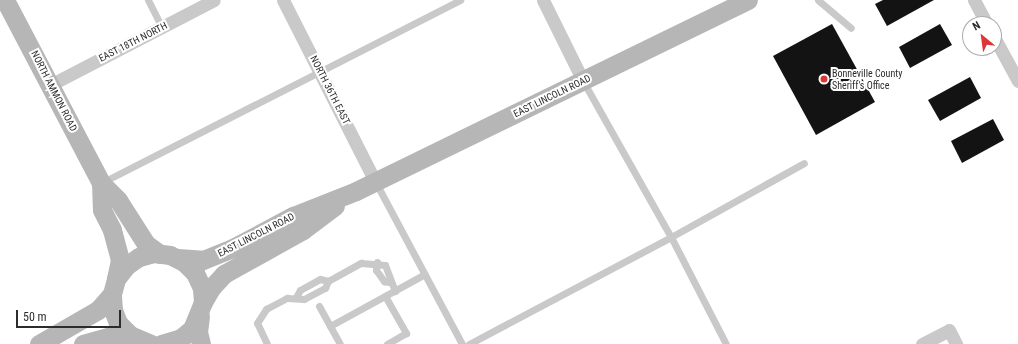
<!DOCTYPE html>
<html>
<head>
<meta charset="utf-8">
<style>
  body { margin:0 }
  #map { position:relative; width:1018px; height:344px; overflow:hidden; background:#fff; font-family:"Roboto Condensed",sans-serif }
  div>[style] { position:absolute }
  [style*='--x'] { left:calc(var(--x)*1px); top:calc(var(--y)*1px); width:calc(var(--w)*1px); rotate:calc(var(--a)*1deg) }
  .building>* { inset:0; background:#131313 }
  .lane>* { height:7px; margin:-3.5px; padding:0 3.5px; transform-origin:3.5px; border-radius:3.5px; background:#c9c9c9 }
  .street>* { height:13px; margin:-6.5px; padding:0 6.5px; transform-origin:6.5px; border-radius:6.5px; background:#c9c9c9 }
  .secondary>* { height:19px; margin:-9.5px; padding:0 9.5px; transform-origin:9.5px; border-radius:9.5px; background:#b6b6b6 }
  .dots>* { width:11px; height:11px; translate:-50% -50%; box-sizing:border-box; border:2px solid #fff; border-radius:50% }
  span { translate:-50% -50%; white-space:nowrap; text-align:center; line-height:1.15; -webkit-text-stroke:4px #fff; paint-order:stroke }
  .street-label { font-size:10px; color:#2c2c2c }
  .poi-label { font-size:10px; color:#2c2c2c }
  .left { translate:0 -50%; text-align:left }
  .north { position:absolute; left:962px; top:16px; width:40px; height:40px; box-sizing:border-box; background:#fff; border:1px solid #ababab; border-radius:50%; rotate:331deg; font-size:11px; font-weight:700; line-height:16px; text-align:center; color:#2c2c2c }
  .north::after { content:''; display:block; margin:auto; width:14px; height:18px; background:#db3737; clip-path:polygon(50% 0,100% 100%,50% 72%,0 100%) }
  .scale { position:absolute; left:16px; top:310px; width:105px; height:18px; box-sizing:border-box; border:2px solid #2c2c2c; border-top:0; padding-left:5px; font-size:12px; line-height:14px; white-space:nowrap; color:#2c2c2c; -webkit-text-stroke:3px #fff; paint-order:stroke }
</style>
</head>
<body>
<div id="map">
  <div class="building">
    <i style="clip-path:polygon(883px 0,934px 0,887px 26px,875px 4px)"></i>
    <i style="clip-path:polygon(832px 24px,875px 102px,816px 135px,773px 56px)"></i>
    <i style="clip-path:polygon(940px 24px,952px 45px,910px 68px,899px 47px)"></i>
    <i style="clip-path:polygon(970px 77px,981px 98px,940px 121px,928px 100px)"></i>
    <i style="clip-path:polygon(993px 119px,1004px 140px,962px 163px,951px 141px)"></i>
  </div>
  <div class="lane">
    <i style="--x:148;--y:0;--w:30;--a:63"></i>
    <i style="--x:818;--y:0;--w:43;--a:40.3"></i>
    <i style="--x:583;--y:81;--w:179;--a:60.6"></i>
    <i style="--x:671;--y:237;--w:152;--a:-29.1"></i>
    <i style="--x:103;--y:182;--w:401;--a:-27"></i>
    <i style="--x:376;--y:183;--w:183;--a:61.9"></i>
    <i style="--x:377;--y:262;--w:8;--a:97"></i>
    <i style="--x:376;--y:270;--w:14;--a:54"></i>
    <i style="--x:384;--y:281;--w:5;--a:11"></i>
    <i style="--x:385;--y:296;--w:43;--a:60.4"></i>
    <i style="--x:406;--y:333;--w:22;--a:150"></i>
    <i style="--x:296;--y:297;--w:8;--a:-60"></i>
    <i style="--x:300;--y:290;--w:23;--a:-29"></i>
    <i style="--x:320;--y:279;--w:8;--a:14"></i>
    <i style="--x:319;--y:306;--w:43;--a:61.1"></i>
    <i style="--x:330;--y:326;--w:108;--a:-28.7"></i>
    <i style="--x:267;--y:344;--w:23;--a:-115"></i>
    <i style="--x:257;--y:323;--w:17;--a:-57"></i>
    <i style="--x:266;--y:309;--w:24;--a:-28"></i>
    <i style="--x:287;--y:298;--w:17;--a:3"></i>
    <i style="--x:304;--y:299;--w:24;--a:-28"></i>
    <i style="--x:325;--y:288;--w:8;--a:-67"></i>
    <i style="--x:328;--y:281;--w:38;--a:-29"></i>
    <i style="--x:361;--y:263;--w:24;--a:5"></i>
    <i style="--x:385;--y:265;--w:28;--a:69"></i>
    <i style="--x:469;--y:344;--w:229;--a:-27.9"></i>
    <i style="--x:671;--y:237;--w:120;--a:62.8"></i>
  </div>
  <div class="street">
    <i style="--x:283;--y:0;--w:203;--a:63.1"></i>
    <i style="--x:543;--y:0;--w:90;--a:63.7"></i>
    <i style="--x:974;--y:0;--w:27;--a:62"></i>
    <i style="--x:994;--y:37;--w:50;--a:61.4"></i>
    <i style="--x:52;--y:84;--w:182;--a:-27.4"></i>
    <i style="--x:922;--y:344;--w:30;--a:-27"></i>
    <i style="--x:949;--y:330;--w:16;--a:63"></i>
  </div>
  <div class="secondary">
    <i style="--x:5;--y:0;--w:207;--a:62.3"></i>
    <i style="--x:101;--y:183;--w:24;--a:45"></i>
    <i style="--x:118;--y:200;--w:52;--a:57.5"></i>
    <i style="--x:146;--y:244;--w:17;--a:36"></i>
    <i style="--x:101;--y:183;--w:27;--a:88"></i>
    <i style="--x:102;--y:210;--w:22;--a:63"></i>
    <i style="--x:112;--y:230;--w:31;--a:75"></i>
    <i style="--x:120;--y:260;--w:19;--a:102"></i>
    <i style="--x:177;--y:258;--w:26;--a:4"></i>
    <i style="--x:203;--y:260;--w:32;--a:-22"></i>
    <i style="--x:233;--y:248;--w:68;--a:-28.1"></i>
    <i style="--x:293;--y:216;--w:68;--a:-21.6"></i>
    <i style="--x:356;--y:191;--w:436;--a:-26"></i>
    <i style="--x:203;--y:302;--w:16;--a:-60"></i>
    <i style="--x:211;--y:288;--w:19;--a:-47"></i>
    <i style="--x:224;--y:274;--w:90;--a:-29.1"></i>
    <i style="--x:303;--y:230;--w:40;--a:-37"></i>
    <i style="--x:200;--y:316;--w:16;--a:97"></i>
    <i style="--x:198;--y:332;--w:12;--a:76"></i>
    <i style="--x:39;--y:344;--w:68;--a:-30"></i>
    <i style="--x:98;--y:310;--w:21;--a:-49"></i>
    <i style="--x:83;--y:344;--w:36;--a:-16"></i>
    <i style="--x:118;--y:334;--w:12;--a:5"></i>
    <i style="--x:151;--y:344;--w:23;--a:-157"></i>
    <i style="--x:130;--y:335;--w:17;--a:-135"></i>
    <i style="--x:118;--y:323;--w:14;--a:-111"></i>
    <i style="--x:113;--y:310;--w:16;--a:-94"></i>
    <i style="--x:112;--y:294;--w:16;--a:-75"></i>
    <i style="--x:116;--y:279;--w:16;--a:-52"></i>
    <i style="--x:126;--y:266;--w:16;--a:-35"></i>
    <i style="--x:139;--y:257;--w:16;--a:-15"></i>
    <i style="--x:154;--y:253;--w:16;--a:7"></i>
    <i style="--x:170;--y:255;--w:16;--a:27"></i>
    <i style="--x:184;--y:262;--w:16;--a:45"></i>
    <i style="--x:195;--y:273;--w:17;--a:65"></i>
    <i style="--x:202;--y:288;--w:14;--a:86"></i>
    <i style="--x:203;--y:302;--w:29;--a:112"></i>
    <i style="--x:192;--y:329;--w:14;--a:141"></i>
    <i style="--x:181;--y:338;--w:21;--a:163"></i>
  </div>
  <div class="dots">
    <i style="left:824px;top:79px;background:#db3737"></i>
  </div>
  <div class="street-label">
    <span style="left:133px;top:42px;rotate:-27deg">EAST 18TH NORTH</span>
    <span style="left:330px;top:90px;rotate:63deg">NORTH 36TH EAST</span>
    <span style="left:54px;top:91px;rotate:63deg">NORTH AMMON ROAD</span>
    <span style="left:552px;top:96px;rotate:-26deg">EAST LINCOLN ROAD</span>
    <span style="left:256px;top:235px;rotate:-27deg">EAST LINCOLN ROAD</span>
  </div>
  <div class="poi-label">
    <span class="left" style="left:832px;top:79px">Bonneville County<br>Sheriff's Office</span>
  </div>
  <div class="north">N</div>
  <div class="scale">50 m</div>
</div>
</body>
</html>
